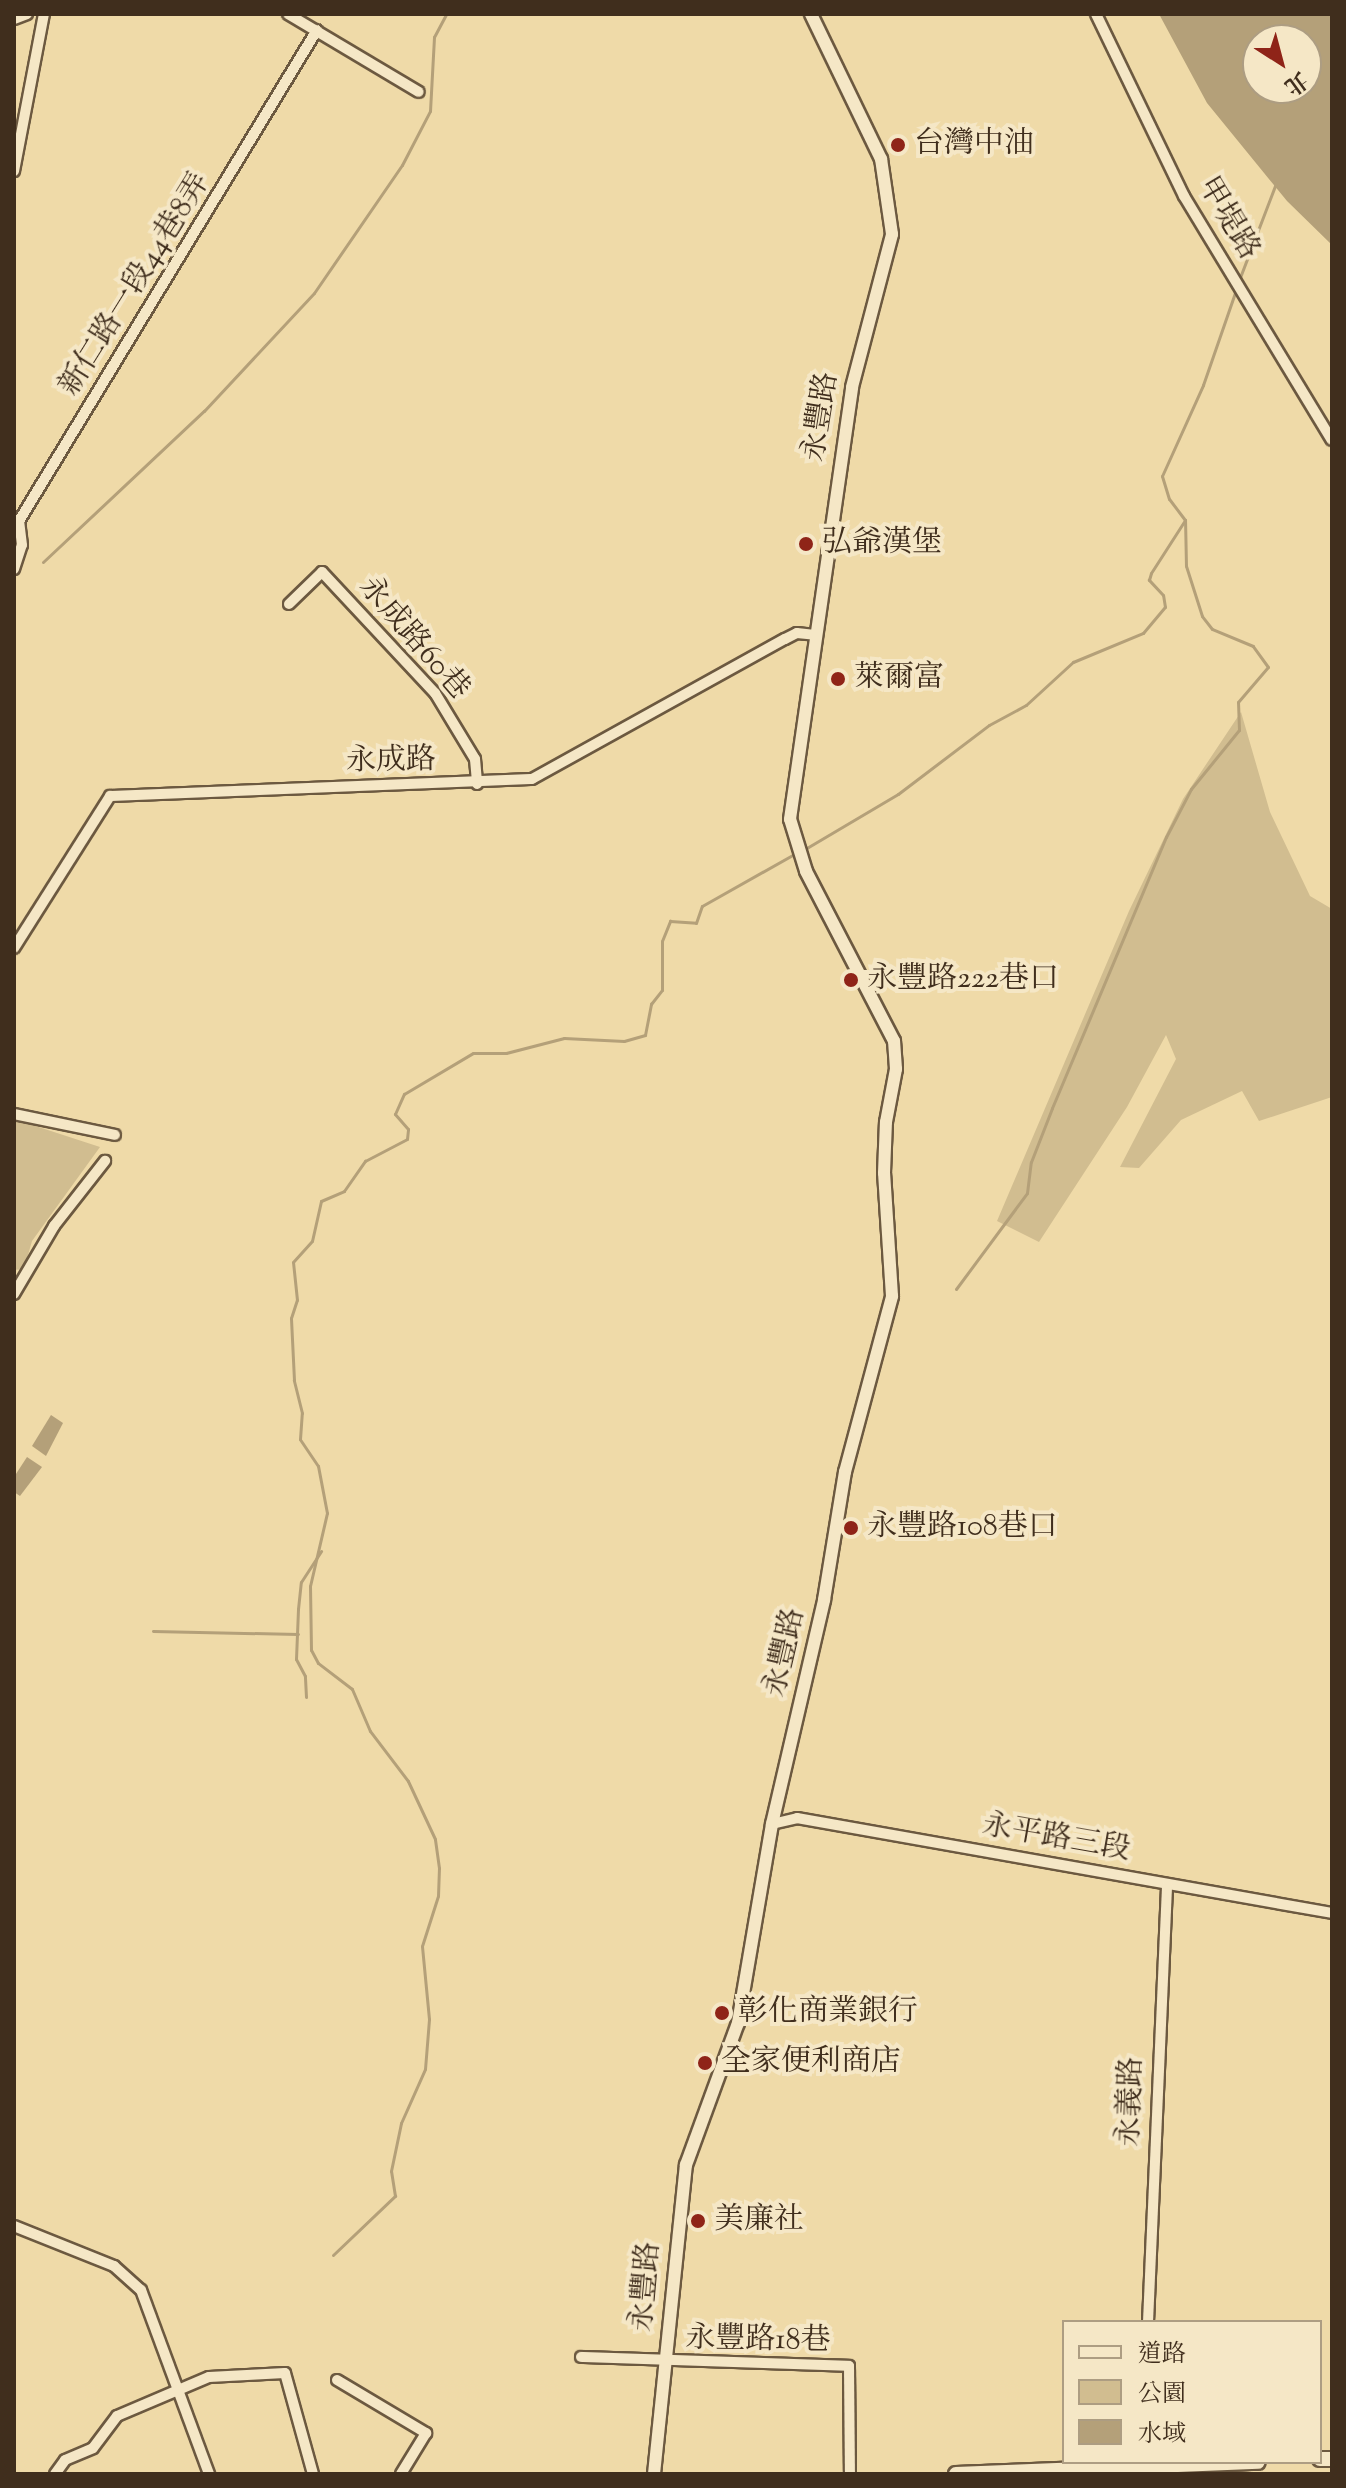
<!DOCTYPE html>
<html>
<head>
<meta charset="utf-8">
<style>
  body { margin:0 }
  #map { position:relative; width:1346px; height:2488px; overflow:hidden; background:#efdaa8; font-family:"Sorts Mill Goudy","Noto Serif TC",serif }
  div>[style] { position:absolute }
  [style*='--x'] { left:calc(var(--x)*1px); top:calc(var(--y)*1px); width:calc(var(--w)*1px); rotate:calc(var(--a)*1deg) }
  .green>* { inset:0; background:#d1bd90 }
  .water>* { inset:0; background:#b4a079 }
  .stream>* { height:3px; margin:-1.5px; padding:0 1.5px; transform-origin:1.5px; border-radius:1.5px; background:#b4a079 }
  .roads { filter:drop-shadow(2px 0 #6c5940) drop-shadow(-2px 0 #6c5940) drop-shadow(0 2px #6c5940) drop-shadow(0 -2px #6c5940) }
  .minor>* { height:10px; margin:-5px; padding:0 5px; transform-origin:5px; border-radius:5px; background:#f5e7c6 }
  .tertiary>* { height:12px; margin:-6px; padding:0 6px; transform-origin:6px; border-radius:6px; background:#f5e7c6 }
  .secondary>* { height:14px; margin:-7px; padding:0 7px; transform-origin:7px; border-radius:7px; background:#f5e7c6 }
  .dots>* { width:22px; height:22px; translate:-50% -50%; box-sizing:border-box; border:4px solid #f5e7c6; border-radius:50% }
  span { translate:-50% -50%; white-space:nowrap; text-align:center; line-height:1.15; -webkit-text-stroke:8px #f5e7c6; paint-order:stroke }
  .poi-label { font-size:30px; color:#402e1d }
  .left { translate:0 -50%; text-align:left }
  .street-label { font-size:30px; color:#402e1d }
  .frame { position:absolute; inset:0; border:16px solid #402e1d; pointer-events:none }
  .legend { position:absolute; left:1062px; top:2320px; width:260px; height:144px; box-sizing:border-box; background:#f5e7c6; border:2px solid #ad9d82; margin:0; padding:10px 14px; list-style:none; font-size:24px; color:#402e1d }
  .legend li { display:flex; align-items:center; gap:16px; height:40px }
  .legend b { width:40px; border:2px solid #ad9d82 }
  .north { position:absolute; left:1242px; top:24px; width:80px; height:80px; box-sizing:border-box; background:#f5e7c6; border:2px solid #ad9d82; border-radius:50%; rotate:144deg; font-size:22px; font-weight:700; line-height:32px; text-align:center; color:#402e1d }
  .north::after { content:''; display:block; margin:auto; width:28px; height:36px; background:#8f2418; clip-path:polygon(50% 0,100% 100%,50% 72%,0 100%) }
</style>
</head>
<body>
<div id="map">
  <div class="green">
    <i style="clip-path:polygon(1241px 712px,1270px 812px,1310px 896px,1332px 909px,1332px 1097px,1259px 1121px,1242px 1091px,1181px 1120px,1139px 1168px,1120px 1167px,1176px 1059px,1166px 1035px,1127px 1107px,1039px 1242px,997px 1221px,1129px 911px,1183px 799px)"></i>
    <i style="clip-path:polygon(14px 1119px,100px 1147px,32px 1241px,24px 1269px,14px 1270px)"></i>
  </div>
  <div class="water">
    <i style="clip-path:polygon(evenodd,1159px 14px,1332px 14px,1332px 245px,1287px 201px,1207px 103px,1159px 14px,1258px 40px,1306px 40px,1306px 88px,1258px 88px,1258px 40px)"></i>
    <i style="clip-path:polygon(51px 1415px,63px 1423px,46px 1456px,32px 1446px)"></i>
    <i style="clip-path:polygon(27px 1457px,42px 1467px,20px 1496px,14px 1492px,14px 1477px)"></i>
  </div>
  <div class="stream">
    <i style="--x:1239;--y:280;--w:104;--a:-69.1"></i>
    <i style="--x:43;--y:562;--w:221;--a:-43.2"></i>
    <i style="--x:204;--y:411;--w:161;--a:-47"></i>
    <i style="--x:314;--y:293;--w:155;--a:-55.5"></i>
    <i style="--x:402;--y:165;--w:61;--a:-62.6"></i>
    <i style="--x:430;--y:111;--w:74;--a:-86.9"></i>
    <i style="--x:434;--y:37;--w:26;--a:-62"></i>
    <i style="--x:805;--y:849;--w:108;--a:-30.6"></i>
    <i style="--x:898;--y:794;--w:114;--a:-37.2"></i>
    <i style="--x:989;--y:725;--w:42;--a:-28.4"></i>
    <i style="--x:1026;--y:705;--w:64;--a:-42.5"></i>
    <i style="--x:1073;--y:662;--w:76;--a:-22.5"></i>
    <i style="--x:1143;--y:633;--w:34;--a:-50"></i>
    <i style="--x:1165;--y:607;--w:12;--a:-99"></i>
    <i style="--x:1163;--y:595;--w:21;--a:-133"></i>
    <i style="--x:1149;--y:580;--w:7;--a:-74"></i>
    <i style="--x:1151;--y:573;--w:63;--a:-57.3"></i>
    <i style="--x:956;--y:1289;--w:119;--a:-53.5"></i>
    <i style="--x:1027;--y:1193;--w:31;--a:-83"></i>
    <i style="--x:1031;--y:1162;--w:58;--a:-68.7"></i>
    <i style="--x:1052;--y:1108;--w:294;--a:-67.2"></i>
    <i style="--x:1166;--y:837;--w:54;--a:-62.5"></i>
    <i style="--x:1191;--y:789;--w:76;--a:-50.9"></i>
    <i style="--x:1239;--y:730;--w:28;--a:-92"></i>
    <i style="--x:1238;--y:702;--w:46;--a:-49.4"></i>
    <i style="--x:1268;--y:667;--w:26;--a:-126"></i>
    <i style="--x:1253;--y:646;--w:44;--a:-157.5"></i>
    <i style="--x:1212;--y:629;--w:16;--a:-128"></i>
    <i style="--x:1202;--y:616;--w:52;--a:-107.7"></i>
    <i style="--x:1186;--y:566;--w:46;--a:-91.2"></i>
    <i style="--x:1185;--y:520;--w:26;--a:-127"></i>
    <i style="--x:1169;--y:499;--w:24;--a:-107"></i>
    <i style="--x:1162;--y:476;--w:100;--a:-65.7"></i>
    <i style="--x:1203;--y:385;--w:104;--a:-70.9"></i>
    <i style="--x:153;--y:1631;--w:145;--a:1.2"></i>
    <i style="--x:306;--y:1697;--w:21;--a:-93"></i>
    <i style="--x:305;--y:1676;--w:19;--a:-118"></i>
    <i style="--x:296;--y:1659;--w:50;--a:-87.7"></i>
    <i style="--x:298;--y:1609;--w:27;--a:-84"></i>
    <i style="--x:301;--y:1582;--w:37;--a:-57"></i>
    <i style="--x:333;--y:2255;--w:86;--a:-43.6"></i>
    <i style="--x:395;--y:2196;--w:25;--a:-99"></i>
    <i style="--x:391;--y:2171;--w:49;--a:-78.2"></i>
    <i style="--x:401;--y:2123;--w:59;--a:-66"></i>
    <i style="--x:425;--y:2069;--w:50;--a:-85.4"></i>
    <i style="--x:429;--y:2019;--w:73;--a:-95.5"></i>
    <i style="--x:422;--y:1946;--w:52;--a:-72.3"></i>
    <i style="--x:438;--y:1896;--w:28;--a:-88"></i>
    <i style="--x:439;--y:1868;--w:29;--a:-98"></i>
    <i style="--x:435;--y:1839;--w:64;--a:-115"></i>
    <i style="--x:408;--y:1781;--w:63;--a:-127.2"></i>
    <i style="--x:370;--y:1731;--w:46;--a:-113.2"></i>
    <i style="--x:352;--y:1689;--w:43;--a:-142.6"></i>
    <i style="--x:318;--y:1663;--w:15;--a:-118"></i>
    <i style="--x:311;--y:1650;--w:64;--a:-90.9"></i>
    <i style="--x:310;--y:1586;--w:75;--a:-76.9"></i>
    <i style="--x:327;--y:1513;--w:48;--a:-100.8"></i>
    <i style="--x:318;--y:1466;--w:32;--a:-124"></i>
    <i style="--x:300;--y:1439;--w:26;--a:-86"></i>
    <i style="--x:302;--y:1413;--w:34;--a:-104"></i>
    <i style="--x:294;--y:1380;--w:62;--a:-92.8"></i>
    <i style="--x:291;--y:1318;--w:19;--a:-72"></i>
    <i style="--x:297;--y:1300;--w:38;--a:-96"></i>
    <i style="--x:293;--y:1262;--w:28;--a:-48"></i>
    <i style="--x:312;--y:1241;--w:41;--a:-77.3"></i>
    <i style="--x:321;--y:1201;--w:25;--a:-23"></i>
    <i style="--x:344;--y:1191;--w:37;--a:-55"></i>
    <i style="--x:365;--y:1161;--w:47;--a:-27.6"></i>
    <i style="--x:407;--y:1139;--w:10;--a:-84"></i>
    <i style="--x:408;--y:1129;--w:20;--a:-131"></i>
    <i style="--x:395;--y:1114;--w:22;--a:-66"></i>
    <i style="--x:404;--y:1094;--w:80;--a:-30.7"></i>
    <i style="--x:473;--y:1053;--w:33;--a:0"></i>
    <i style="--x:506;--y:1053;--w:60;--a:-14.5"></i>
    <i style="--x:564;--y:1038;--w:60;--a:2.9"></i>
    <i style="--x:624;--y:1041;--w:22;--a:-16"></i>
    <i style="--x:645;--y:1035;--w:32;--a:-79"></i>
    <i style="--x:651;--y:1004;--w:18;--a:-52"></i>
    <i style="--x:662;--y:990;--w:49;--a:-90"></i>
    <i style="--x:662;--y:941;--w:22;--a:-68"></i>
    <i style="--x:670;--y:921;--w:26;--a:4"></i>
    <i style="--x:696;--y:923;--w:18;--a:-71"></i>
    <i style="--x:702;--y:906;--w:110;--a:-29.4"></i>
  </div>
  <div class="roads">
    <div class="minor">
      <i style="--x:288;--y:14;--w:152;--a:30.8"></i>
      <i style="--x:1096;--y:14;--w:202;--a:64.2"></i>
      <i style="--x:1184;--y:196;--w:285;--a:58.8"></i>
      <i style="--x:14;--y:19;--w:14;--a:-21"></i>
      <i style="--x:14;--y:171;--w:160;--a:-79.2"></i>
      <i style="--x:14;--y:569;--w:25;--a:-72"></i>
      <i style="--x:22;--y:545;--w:24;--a:-97"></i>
      <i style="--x:19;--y:521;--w:574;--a:-58.75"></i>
      <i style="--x:289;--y:604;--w:46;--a:-44.1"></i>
      <i style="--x:322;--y:572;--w:166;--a:47"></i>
      <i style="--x:435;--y:693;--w:77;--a:58.8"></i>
      <i style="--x:475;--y:759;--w:25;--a:85"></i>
      <i style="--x:14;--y:948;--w:180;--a:-57.7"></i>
      <i style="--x:110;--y:796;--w:422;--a:-2.3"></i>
      <i style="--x:532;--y:779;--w:289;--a:-29"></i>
      <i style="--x:785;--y:639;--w:13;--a:-27"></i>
      <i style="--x:797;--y:633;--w:18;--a:6"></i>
      <i style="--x:14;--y:1114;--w:103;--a:11.7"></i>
      <i style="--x:14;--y:1294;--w:79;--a:-59.5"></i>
      <i style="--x:54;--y:1226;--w:83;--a:-51.9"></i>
      <i style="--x:772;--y:1824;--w:26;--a:-13"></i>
      <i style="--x:797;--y:1818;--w:543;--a:10.07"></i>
      <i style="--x:14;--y:2226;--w:108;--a:21.8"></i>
      <i style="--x:114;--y:2266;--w:36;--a:42"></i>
      <i style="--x:141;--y:2290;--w:196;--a:69.7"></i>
      <i style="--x:1148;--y:2322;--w:438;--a:-87.5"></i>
      <i style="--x:581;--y:2357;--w:268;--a:1.9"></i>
      <i style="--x:849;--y:2366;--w:108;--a:89.5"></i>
      <i style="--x:337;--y:2380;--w:104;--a:30.8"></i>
      <i style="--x:426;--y:2433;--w:48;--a:121.4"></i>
      <i style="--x:55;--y:2474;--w:17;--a:-54"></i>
      <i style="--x:65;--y:2460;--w:30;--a:-23"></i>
      <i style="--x:93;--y:2448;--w:40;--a:-53"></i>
      <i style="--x:117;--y:2416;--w:100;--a:-23"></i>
      <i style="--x:209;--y:2377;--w:76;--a:-3"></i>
      <i style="--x:285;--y:2373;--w:105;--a:74.5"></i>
    </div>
    <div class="tertiary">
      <i style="--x:654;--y:2474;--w:311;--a:-84.1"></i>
      <i style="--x:686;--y:2165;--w:151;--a:-69.9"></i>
      <i style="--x:738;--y:2023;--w:202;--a:-80.3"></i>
      <i style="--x:772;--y:1824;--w:230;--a:-76.9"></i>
      <i style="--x:824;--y:1600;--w:130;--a:-80.7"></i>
      <i style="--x:845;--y:1472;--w:182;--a:-75"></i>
      <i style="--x:892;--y:1296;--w:123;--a:-93.7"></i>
      <i style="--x:884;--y:1173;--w:51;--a:-87.8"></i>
      <i style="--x:886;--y:1122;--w:54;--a:-79.3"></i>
      <i style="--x:896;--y:1069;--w:28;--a:-94"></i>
      <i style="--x:894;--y:1041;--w:191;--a:-117.4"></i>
      <i style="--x:806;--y:871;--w:54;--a:-107.1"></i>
      <i style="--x:790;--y:819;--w:436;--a:-81.8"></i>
      <i style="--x:852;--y:387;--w:158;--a:-75.3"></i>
      <i style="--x:892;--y:234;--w:76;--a:-98.3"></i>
      <i style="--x:881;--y:159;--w:161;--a:-115.8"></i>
    </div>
    <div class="secondary">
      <i style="--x:1320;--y:2459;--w:12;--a:0"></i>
      <i style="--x:956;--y:2474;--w:302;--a:-2.3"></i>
    </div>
  </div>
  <div class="dots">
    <i style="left:898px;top:145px;background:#8f2418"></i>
    <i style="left:806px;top:544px;background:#8f2418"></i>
    <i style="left:838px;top:679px;background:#8f2418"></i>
    <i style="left:851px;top:980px;background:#8f2418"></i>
    <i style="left:851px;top:1528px;background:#8f2418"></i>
    <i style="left:722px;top:2013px;background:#8f2418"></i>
    <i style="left:705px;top:2063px;background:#8f2418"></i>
    <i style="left:698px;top:2221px;background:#8f2418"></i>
  </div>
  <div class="poi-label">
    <span class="left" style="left:914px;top:145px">台灣中油</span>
    <span class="left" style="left:822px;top:544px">弘爺漢堡</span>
    <span class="left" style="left:854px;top:679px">萊爾富</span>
    <span class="left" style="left:867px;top:980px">永豐路222巷口</span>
    <span class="left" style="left:867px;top:1528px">永豐路108巷口</span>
    <span class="left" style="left:738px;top:2013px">彰化商業銀行</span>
    <span class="left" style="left:721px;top:2063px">全家便利商店</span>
    <span class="left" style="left:714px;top:2221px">美廉社</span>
  </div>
  <div class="street-label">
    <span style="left:1227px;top:219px;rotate:59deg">甲堤路</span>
    <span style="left:136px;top:285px;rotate:-58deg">新仁路一段44巷8弄</span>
    <span style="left:822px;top:417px;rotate:-81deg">永豐路</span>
    <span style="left:413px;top:639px;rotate:49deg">永成路60巷</span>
    <span style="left:391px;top:762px;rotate:-1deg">永成路</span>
    <span style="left:786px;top:1653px;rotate:-77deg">永豐路</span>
    <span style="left:1056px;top:1839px;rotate:10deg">永平路三段</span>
    <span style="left:1132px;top:2102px;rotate:-88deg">永義路</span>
    <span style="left:647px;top:2287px;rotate:-85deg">永豐路</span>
    <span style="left:758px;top:2341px;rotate:1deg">永豐路18巷</span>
  </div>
  <div class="frame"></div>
  <ul class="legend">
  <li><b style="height:10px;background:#f5e7c6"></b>道路</li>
  <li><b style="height:22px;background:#d1bd90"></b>公園</li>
  <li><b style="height:22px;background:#b4a079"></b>水域</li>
  </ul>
  <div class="north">北</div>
</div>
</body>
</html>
